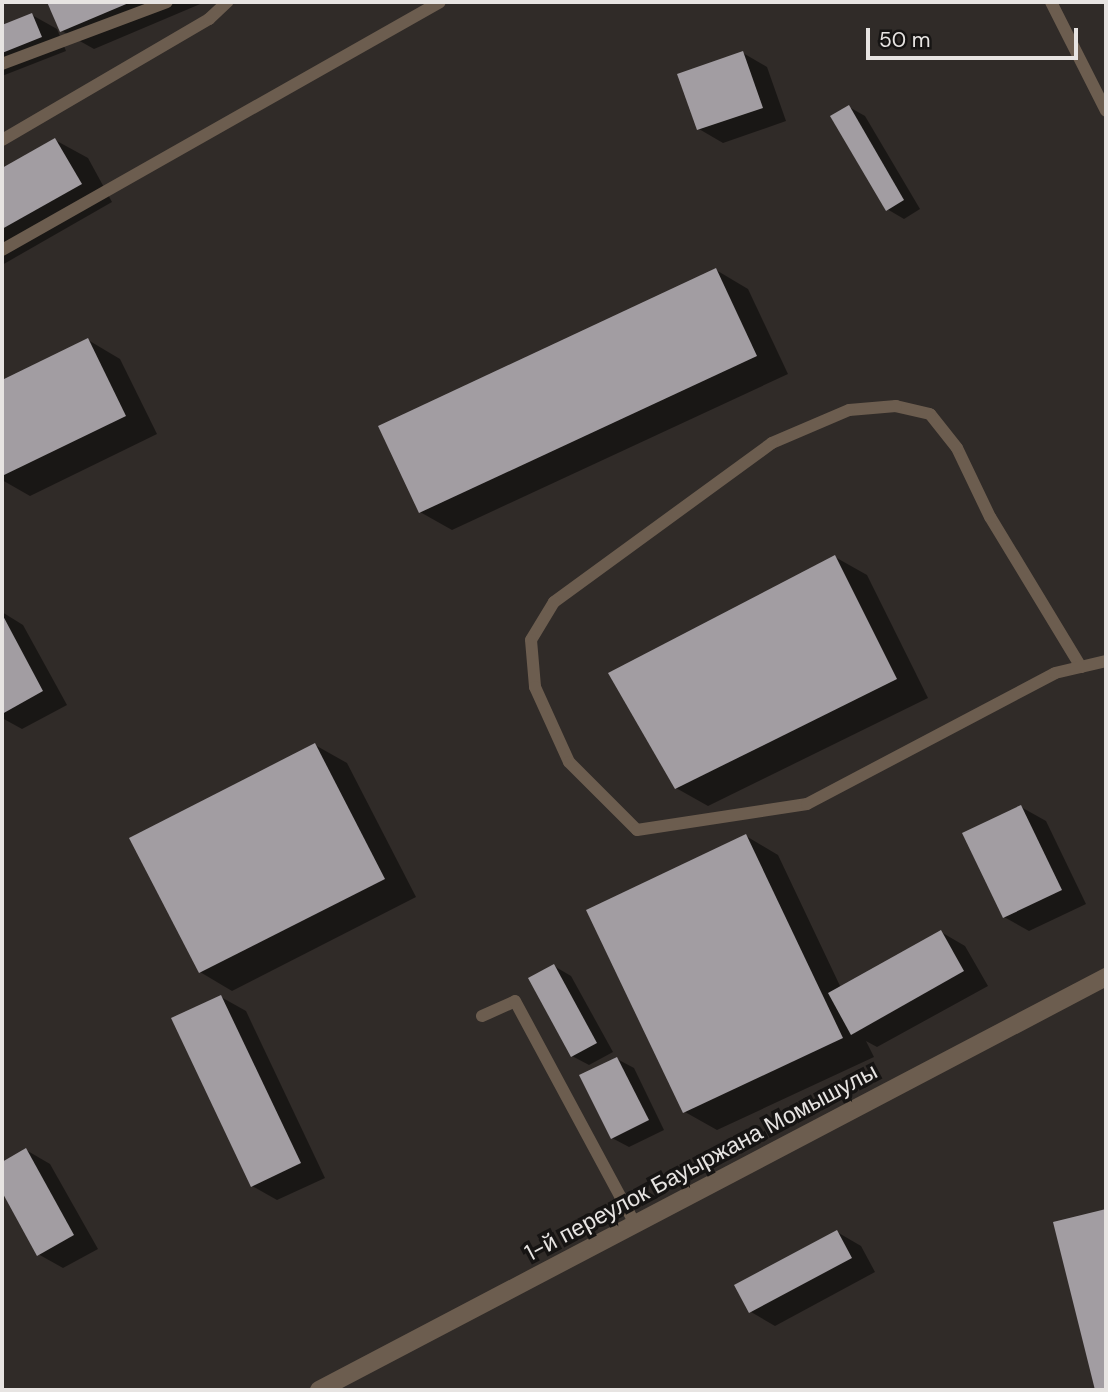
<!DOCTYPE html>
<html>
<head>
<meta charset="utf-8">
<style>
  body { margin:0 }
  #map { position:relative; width:1108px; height:1392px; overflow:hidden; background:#302b28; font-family:"DM Sans",sans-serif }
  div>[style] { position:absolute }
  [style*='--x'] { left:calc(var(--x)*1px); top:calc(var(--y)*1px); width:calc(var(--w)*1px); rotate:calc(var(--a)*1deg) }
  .shadow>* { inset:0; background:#0007 }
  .building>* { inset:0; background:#a29da2 }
  .lane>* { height:12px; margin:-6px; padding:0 6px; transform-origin:6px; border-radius:6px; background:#6c5d4f }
  .street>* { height:18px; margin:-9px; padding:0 9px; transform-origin:9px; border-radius:9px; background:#6c5d4f }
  span { translate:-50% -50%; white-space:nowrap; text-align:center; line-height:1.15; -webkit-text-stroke:7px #161413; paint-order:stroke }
  .street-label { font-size:23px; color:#e7e4e2 }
  .frame { position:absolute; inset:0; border:4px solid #e7e4e2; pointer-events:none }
  .scale { position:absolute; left:866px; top:28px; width:212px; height:32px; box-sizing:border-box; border:4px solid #e7e4e2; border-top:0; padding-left:9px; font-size:21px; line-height:24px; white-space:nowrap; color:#e7e4e2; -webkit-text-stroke:5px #161413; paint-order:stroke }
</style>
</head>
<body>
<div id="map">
  <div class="shadow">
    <i style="clip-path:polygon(205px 2px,94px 49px,62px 31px,50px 3px)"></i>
    <i style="clip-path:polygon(32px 15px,57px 29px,66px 51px,2px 76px,2px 26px)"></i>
    <i style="clip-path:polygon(743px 53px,767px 67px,786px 121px,723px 143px,699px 129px)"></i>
    <i style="clip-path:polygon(849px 107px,865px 116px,920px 209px,904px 219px,887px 209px)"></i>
    <i style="clip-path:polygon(55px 140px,88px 158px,112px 202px,2px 265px,2px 170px)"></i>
    <i style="clip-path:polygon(716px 270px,748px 289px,788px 374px,452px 530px,420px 512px)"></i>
    <i style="clip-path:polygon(88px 340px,120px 359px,157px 434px,30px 496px,2px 480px,2px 382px)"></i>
    <i style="clip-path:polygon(835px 557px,867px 575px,928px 698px,708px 806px,676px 788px)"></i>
    <i style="clip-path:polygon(2px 612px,23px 625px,67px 705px,22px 729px,2px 718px)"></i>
    <i style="clip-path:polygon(315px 745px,347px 763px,416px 897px,232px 991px,200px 972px)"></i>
    <i style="clip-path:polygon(1021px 807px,1046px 821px,1086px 904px,1029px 931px,1004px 917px)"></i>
    <i style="clip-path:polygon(746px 836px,778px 855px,841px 988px,941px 932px,965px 946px,988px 986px,877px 1047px,866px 1041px,874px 1057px,717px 1130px,685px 1112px)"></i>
    <i style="clip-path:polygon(554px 966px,571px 976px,613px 1052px,589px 1065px,572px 1056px)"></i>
    <i style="clip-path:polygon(221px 997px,246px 1011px,325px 1178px,277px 1200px,252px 1186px)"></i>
    <i style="clip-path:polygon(617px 1059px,634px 1068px,664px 1130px,629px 1147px,612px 1138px)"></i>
    <i style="clip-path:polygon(26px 1150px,50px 1164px,98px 1249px,63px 1268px,38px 1254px,2px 1189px,2px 1164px)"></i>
    <i style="clip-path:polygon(1106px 1211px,1106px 1390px,1097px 1390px,1055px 1223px)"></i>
    <i style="clip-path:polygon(837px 1232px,861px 1246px,875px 1272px,775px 1326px,751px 1312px)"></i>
  </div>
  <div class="building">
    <i style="clip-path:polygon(47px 2px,131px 2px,60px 32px)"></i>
    <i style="clip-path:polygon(32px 13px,42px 37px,2px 53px,2px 25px)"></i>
    <i style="clip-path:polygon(743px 51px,763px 108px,697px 130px,677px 74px)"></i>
    <i style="clip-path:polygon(849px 105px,904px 200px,886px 211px,830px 116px)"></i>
    <i style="clip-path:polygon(55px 138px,82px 184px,2px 229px,2px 168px)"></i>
    <i style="clip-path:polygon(716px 268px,757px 356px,419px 513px,378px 426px)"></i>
    <i style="clip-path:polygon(88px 338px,126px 416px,2px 476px,2px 380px)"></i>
    <i style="clip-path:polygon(835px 555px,897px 679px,675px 789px,608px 673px)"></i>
    <i style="clip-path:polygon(2px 614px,43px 691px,2px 714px)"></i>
    <i style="clip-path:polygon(315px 743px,385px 879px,199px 973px,129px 838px)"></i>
    <i style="clip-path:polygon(1021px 805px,1062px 890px,1003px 918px,962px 833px)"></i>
    <i style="clip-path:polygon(746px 834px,843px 1038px,683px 1113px,586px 910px)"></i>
    <i style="clip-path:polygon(941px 930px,964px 971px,851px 1035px,828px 993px)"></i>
    <i style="clip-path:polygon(554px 964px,597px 1043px,571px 1057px,528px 978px)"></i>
    <i style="clip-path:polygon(221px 995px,301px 1163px,251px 1187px,171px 1018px)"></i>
    <i style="clip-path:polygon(617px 1057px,649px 1120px,611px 1139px,579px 1075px)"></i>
    <i style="clip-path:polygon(26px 1148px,74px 1235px,37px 1256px,2px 1192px,2px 1162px)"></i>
    <i style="clip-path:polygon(1106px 1209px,1106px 1390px,1095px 1390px,1053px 1222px)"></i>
    <i style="clip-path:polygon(837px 1230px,852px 1258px,749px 1313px,734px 1285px)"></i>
  </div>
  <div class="lane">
    <i style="--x:1051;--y:2;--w:122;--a:63.2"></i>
    <i style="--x:2;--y:64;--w:176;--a:-20.6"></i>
    <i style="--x:2;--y:140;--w:240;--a:-30.3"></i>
    <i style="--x:209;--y:19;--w:25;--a:-43"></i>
    <i style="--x:2;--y:250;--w:503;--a:-29.52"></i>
    <i style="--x:1081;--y:667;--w:175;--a:-121.2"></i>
    <i style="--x:990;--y:517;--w:76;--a:-115.6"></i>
    <i style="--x:957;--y:448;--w:43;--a:-128.5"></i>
    <i style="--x:930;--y:414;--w:35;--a:-167"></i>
    <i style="--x:896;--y:406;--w:47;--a:175.1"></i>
    <i style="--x:849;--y:410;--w:84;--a:156.8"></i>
    <i style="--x:772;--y:443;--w:270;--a:143.9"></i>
    <i style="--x:554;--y:602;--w:44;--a:121.2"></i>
    <i style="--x:531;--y:640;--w:47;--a:85.1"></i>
    <i style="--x:535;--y:687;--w:82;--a:65.6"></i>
    <i style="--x:569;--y:762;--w:96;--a:45"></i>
    <i style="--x:637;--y:830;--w:172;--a:-8.7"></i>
    <i style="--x:807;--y:804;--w:280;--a:-27.8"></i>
    <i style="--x:1055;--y:673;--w:52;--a:-13.2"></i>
    <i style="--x:482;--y:1016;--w:36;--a:-24"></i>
    <i style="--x:515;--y:1001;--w:253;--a:61.7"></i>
  </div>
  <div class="street">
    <i style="--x:319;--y:1390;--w:889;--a:-27.69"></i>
  </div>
  <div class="street-label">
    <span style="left:701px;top:1162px;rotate:-28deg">1-й переулок Бауыржана Момышулы</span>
  </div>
  <div class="frame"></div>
  <div class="scale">50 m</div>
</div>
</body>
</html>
